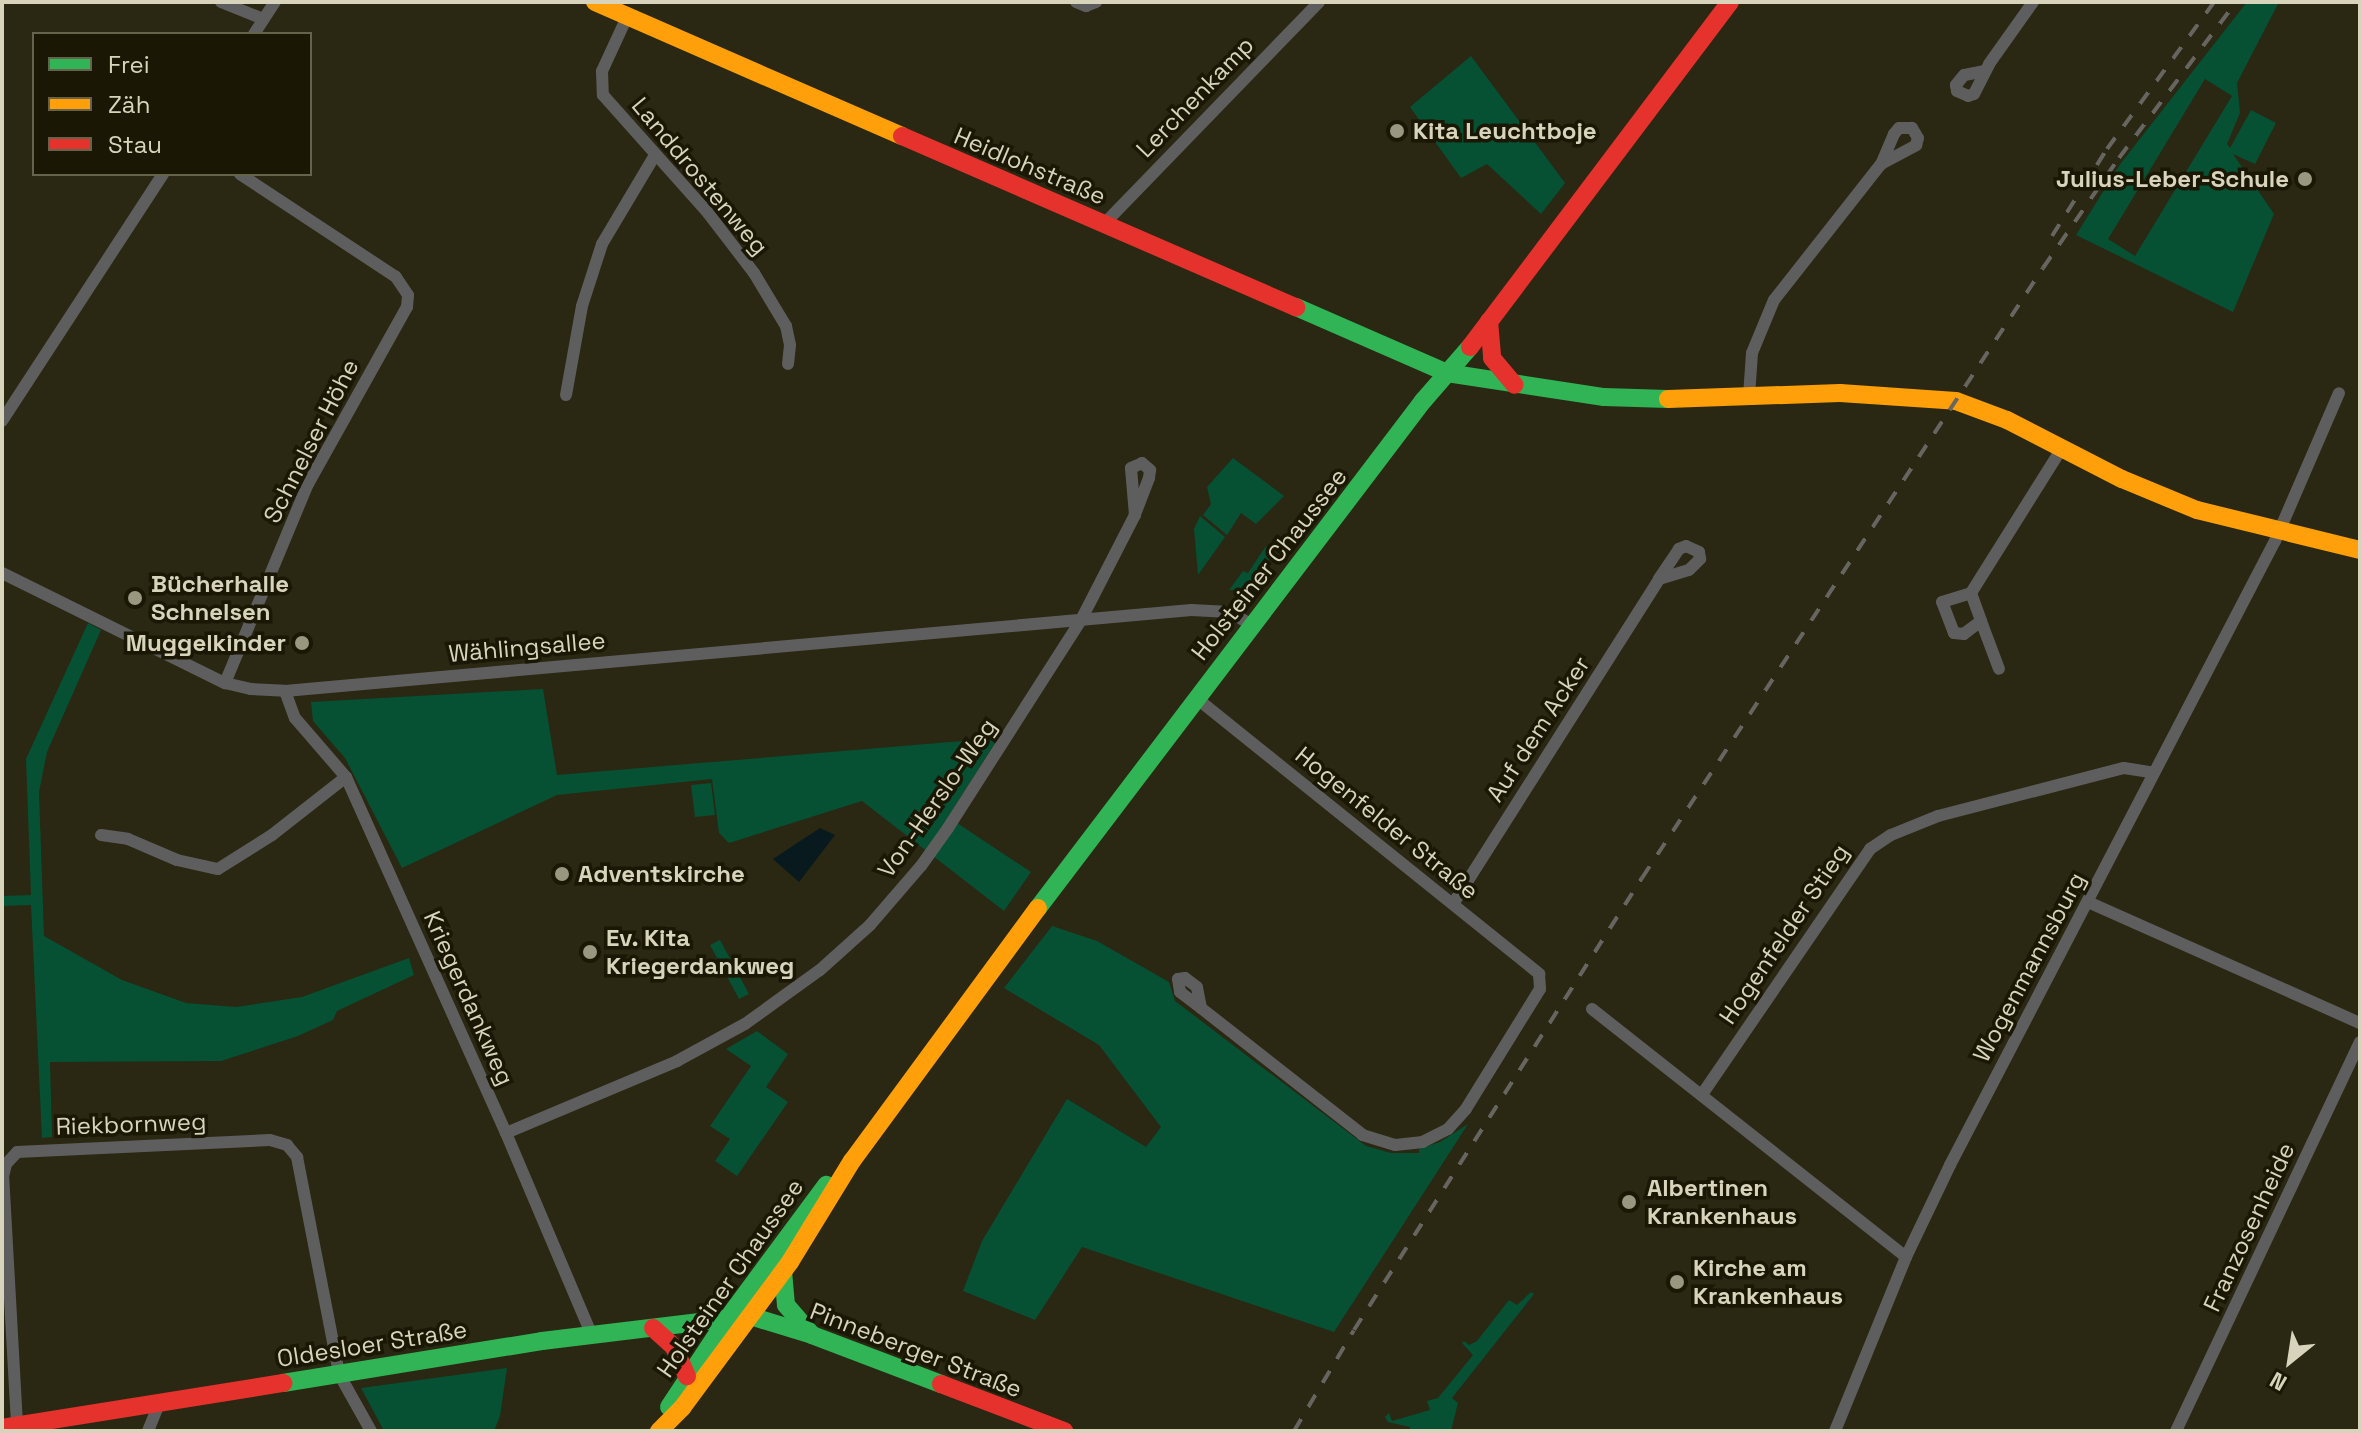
<!DOCTYPE html>
<html>
<head>
<meta charset="utf-8">
<style>
  body { margin:0 }
  #map { position:relative; width:2362px; height:1433px; overflow:hidden; background:#2a2713; font-family:"Space Grotesk",sans-serif }
  div>[style] { position:absolute }
  [style*='--x'] { left:calc(var(--x)*1px); top:calc(var(--y)*1px); width:calc(var(--w)*1px); rotate:calc(var(--a)*1deg) }
  .green>* { inset:0; background:#065133 }
  .water>* { inset:0; background:#081a1e }
  .street>* { height:12px; margin:-6px; padding:0 6px; transform-origin:6px; border-radius:6px; background:#5f5e5e }
  .fast>* { height:18px; margin:-9px; padding:0 9px; transform-origin:9px; border-radius:9px; background:#30b455 }
  .slow>* { height:18px; margin:-9px; padding:0 9px; transform-origin:9px; border-radius:9px; background:#ff9f0a }
  .jam>* { height:18px; margin:-9px; padding:0 9px; transform-origin:9px; border-radius:9px; background:#e5322d }
  .rail>* { height:4px; margin-top:-2px; transform-origin:0; background:repeating-linear-gradient(90deg,#666560 0 14px,transparent 0 28px) }
  .dots>* { width:22px; height:22px; translate:-50% -50%; box-sizing:border-box; border:4px solid #1a1704; border-radius:50% }
  span { translate:-50% -50%; white-space:nowrap; text-align:center; line-height:1.15; -webkit-text-stroke:7px #1a1704; paint-order:stroke }
  .street-label { font-size:24px; color:#d7d4bb }
  .poi-label { font-size:24px; color:#d7d4bb; font-weight:700 }
  .left { translate:0 -50%; text-align:left }
  .right { translate:-100% -50%; text-align:right }
  .frame { position:absolute; inset:0; border:4px solid #d7d4bb; pointer-events:none }
  .legend { position:absolute; left:32px; top:32px; width:280px; height:144px; box-sizing:border-box; background:#1a1704; border:2px solid #66634d; margin:0; padding:10px 14px; list-style:none; font-size:24px; color:#d7d4bb }
  .legend li { display:flex; align-items:center; gap:16px; height:40px }
  .legend b { width:40px; border:2px solid #66634d }
  .north { position:absolute; left:2250px; top:1321px; width:80px; height:80px; -webkit-text-stroke:6px #1a1704; paint-order:stroke; rotate:210deg; font-size:22px; font-weight:700; line-height:32px; text-align:center; color:#d7d4bb }
  .north::after { content:''; display:block; margin:auto; width:28px; height:36px; background:#d7d4bb; clip-path:polygon(50% 0,100% 100%,50% 72%,0 100%) }
</style>
</head>
<body>
<div id="map">
  <div class="green">
    <i style="clip-path:polygon(evenodd,2247px 2px,2279px 2px,2237px 83px,2240px 113px,2227px 144px,2230px 148px,2251px 110px,2276px 123px,2255px 164px,2233px 154px,2274px 214px,2233px 312px,2076px 235px,2121px 163px,2247px 2px,2205px 79px,2232px 96px,2135px 256px,2108px 239px,2205px 79px)"></i>
    <i style="clip-path:polygon(1471px 56px,1565px 183px,1541px 214px,1487px 164px,1461px 178px,1410px 107px)"></i>
    <i style="clip-path:polygon(1233px 458px,1284px 496px,1256px 524px,1241px 513px,1227px 535px,1203px 515px,1211px 504px,1207px 487px)"></i>
    <i style="clip-path:polygon(1200px 516px,1225px 537px,1198px 575px,1194px 529px)"></i>
    <i style="clip-path:polygon(1266px 546px,1274px 553px,1247px 589px,1229px 590px,1243px 571px,1248px 573px)"></i>
    <i style="clip-path:polygon(88px 623px,101px 630px,47px 752px,39px 792px,44px 936px,122px 980px,186px 1003px,236px 1007px,302px 997px,409px 958px,414px 975px,337px 1011px,333px 1020px,298px 1036px,221px 1061px,50px 1062px,52px 1137px,42px 1138px,31px 905px,2px 906px,2px 896px,31px 895px,26px 759px)"></i>
    <i style="clip-path:polygon(543px 689px,557px 775px,998px 738px,948px 817px,1031px 872px,1004px 911px,862px 801px,729px 843px,719px 833px,712px 779px,557px 795px,402px 868px,345px 758px,313px 721px,311px 702px)"></i>
    <i style="clip-path:polygon(711px 783px,715px 815px,695px 817px,691px 785px)"></i>
    <i style="clip-path:polygon(1052px 926px,1097px 941px,1169px 982px,1175px 1001px,1366px 1146px,1391px 1153px,1419px 1153px,1419px 1149px,1440px 1142px,1468px 1124px,1334px 1332px,1082px 1247px,1035px 1320px,963px 1291px,982px 1241px,1067px 1099px,1146px 1147px,1161px 1127px,1099px 1045px,1004px 988px)"></i>
    <i style="clip-path:polygon(720px 940px,749px 994px,739px 999px,710px 945px)"></i>
    <i style="clip-path:polygon(757px 1031px,788px 1054px,766px 1087px,788px 1102px,737px 1176px,715px 1161px,730px 1139px,710px 1126px,751px 1066px,726px 1049px)"></i>
    <i style="clip-path:polygon(1531px 1292px,1534px 1294px,1452px 1398px,1458px 1403px,1451px 1431px,1409px 1431px,1410px 1427px,1388px 1422px,1385px 1417px,1389px 1413px,1392px 1421px,1430px 1410px,1427px 1401px,1438px 1398px,1473px 1355px,1462px 1343px,1464px 1341px,1469px 1345px,1477px 1341px,1509px 1300px,1517px 1305px)"></i>
    <i style="clip-path:polygon(507px 1368px,500px 1416px,494px 1431px,384px 1431px,361px 1388px)"></i>
  </div>
  <div class="water">
    <i style="clip-path:polygon(820px 828px,835px 835px,799px 882px,773px 859px)"></i>
  </div>
  <div class="street">
    <i style="--x:221;--y:2;--w:45;--a:22"></i>
    <i style="--x:1076;--y:2;--w:11;--a:22"></i>
    <i style="--x:1086;--y:6;--w:11;--a:-22"></i>
    <i style="--x:627;--y:17;--w:60;--a:114.8"></i>
    <i style="--x:602;--y:71;--w:24;--a:88"></i>
    <i style="--x:603;--y:95;--w:158;--a:48.3"></i>
    <i style="--x:708;--y:213;--w:76;--a:52.5"></i>
    <i style="--x:754;--y:273;--w:62;--a:58.9"></i>
    <i style="--x:786;--y:326;--w:19;--a:78"></i>
    <i style="--x:790;--y:345;--w:19;--a:96"></i>
    <i style="--x:254;--y:34;--w:38;--a:-57"></i>
    <i style="--x:1985;--y:71;--w:21;--a:169"></i>
    <i style="--x:1964;--y:75;--w:13;--a:129"></i>
    <i style="--x:1956;--y:85;--w:6;--a:81"></i>
    <i style="--x:1957;--y:91;--w:12;--a:24"></i>
    <i style="--x:1968;--y:96;--w:6;--a:-18"></i>
    <i style="--x:1974;--y:94;--w:34;--a:-63"></i>
    <i style="--x:1989;--y:64;--w:76;--a:-54.6"></i>
    <i style="--x:1104;--y:224;--w:309;--a:-45.9"></i>
    <i style="--x:566;--y:395;--w:90;--a:-79.8"></i>
    <i style="--x:582;--y:306;--w:65;--a:-72.1"></i>
    <i style="--x:602;--y:244;--w:104;--a:-59.2"></i>
    <i style="--x:1749;--y:396;--w:43;--a:-86"></i>
    <i style="--x:1752;--y:353;--w:57;--a:-67.5"></i>
    <i style="--x:1774;--y:300;--w:173;--a:-51.8"></i>
    <i style="--x:1881;--y:164;--w:40;--a:-28"></i>
    <i style="--x:1916;--y:145;--w:7;--a:-74"></i>
    <i style="--x:1918;--y:138;--w:12;--a:-121"></i>
    <i style="--x:1912;--y:128;--w:13;--a:180"></i>
    <i style="--x:1899;--y:128;--w:8;--a:130"></i>
    <i style="--x:1894;--y:134;--w:33;--a:113"></i>
    <i style="--x:2;--y:421;--w:295;--a:-56.9"></i>
    <i style="--x:2;--y:573;--w:249;--a:26.3"></i>
    <i style="--x:225;--y:683;--w:27;--a:13"></i>
    <i style="--x:251;--y:689;--w:34;--a:3"></i>
    <i style="--x:285;--y:691;--w:910;--a:-5.11"></i>
    <i style="--x:1191;--y:610;--w:39;--a:3"></i>
    <i style="--x:1230;--y:612;--w:27;--a:31"></i>
    <i style="--x:1971;--y:593;--w:30;--a:70"></i>
    <i style="--x:1981;--y:621;--w:21;--a:143"></i>
    <i style="--x:1964;--y:634;--w:10;--a:-174"></i>
    <i style="--x:1954;--y:633;--w:33;--a:-111"></i>
    <i style="--x:1942;--y:602;--w:30;--a:-17"></i>
    <i style="--x:1971;--y:593;--w:171;--a:-57.9"></i>
    <i style="--x:1981;--y:621;--w:51;--a:69.4"></i>
    <i style="--x:225;--y:683;--w:216;--a:-67.4"></i>
    <i style="--x:308;--y:484;--w:203;--a:-60.8"></i>
    <i style="--x:407;--y:307;--w:12;--a:-85"></i>
    <i style="--x:408;--y:295;--w:22;--a:-124"></i>
    <i style="--x:396;--y:277;--w:187;--a:-146.6"></i>
    <i style="--x:285;--y:691;--w:29;--a:70"></i>
    <i style="--x:295;--y:718;--w:78;--a:49.2"></i>
    <i style="--x:346;--y:777;--w:390;--a:65.8"></i>
    <i style="--x:506;--y:1133;--w:220;--a:67"></i>
    <i style="--x:1195;--y:697;--w:442;--a:38.8"></i>
    <i style="--x:1539;--y:974;--w:15;--a:86"></i>
    <i style="--x:1540;--y:989;--w:141;--a:121.7"></i>
    <i style="--x:1466;--y:1109;--w:27;--a:132"></i>
    <i style="--x:1448;--y:1129;--w:28;--a:153"></i>
    <i style="--x:1423;--y:1142;--w:28;--a:174"></i>
    <i style="--x:1395;--y:1145;--w:34;--a:-163"></i>
    <i style="--x:1363;--y:1135;--w:206;--a:-141.9"></i>
    <i style="--x:1201;--y:1008;--w:21;--a:-101"></i>
    <i style="--x:1197;--y:987;--w:15;--a:-143"></i>
    <i style="--x:1185;--y:978;--w:7;--a:172"></i>
    <i style="--x:1178;--y:979;--w:13;--a:81"></i>
    <i style="--x:1180;--y:992;--w:26;--a:37"></i>
    <i style="--x:101;--y:835;--w:27;--a:8"></i>
    <i style="--x:128;--y:839;--w:53;--a:23.2"></i>
    <i style="--x:177;--y:860;--w:42;--a:12.4"></i>
    <i style="--x:218;--y:869;--w:64;--a:-32.2"></i>
    <i style="--x:272;--y:835;--w:94;--a:-38.1"></i>
    <i style="--x:2088;--y:902;--w:298;--a:24"></i>
    <i style="--x:1453;--y:904;--w:385;--a:-57.6"></i>
    <i style="--x:1659;--y:579;--w:31;--a:-17"></i>
    <i style="--x:1689;--y:570;--w:16;--a:-45"></i>
    <i style="--x:1700;--y:559;--w:7;--a:-98"></i>
    <i style="--x:1699;--y:552;--w:14;--a:-155"></i>
    <i style="--x:1686;--y:546;--w:8;--a:157"></i>
    <i style="--x:1679;--y:549;--w:36;--a:124"></i>
    <i style="--x:1592;--y:1009;--w:400;--a:38.3"></i>
    <i style="--x:1703;--y:1093;--w:296;--a:-55.6"></i>
    <i style="--x:1870;--y:849;--w:25;--a:-34"></i>
    <i style="--x:1891;--y:835;--w:51;--a:-22"></i>
    <i style="--x:1938;--y:816;--w:192;--a:-14.5"></i>
    <i style="--x:2124;--y:768;--w:30;--a:9"></i>
    <i style="--x:506;--y:1133;--w:186;--a:-22.8"></i>
    <i style="--x:677;--y:1061;--w:77;--a:-28.6"></i>
    <i style="--x:745;--y:1024;--w:92;--a:-35.8"></i>
    <i style="--x:820;--y:970;--w:67;--a:-42"></i>
    <i style="--x:870;--y:925;--w:78;--a:-49.2"></i>
    <i style="--x:921;--y:866;--w:47;--a:-54.6"></i>
    <i style="--x:948;--y:828;--w:247;--a:-57.4"></i>
    <i style="--x:1081;--y:620;--w:118;--a:-62.8"></i>
    <i style="--x:1135;--y:515;--w:47;--a:-94.9"></i>
    <i style="--x:1131;--y:468;--w:12;--a:-24"></i>
    <i style="--x:1142;--y:463;--w:11;--a:41"></i>
    <i style="--x:1150;--y:470;--w:8;--a:97"></i>
    <i style="--x:1149;--y:478;--w:40;--a:111"></i>
    <i style="--x:17;--y:1424;--w:247;--a:-93.2"></i>
    <i style="--x:3;--y:1177;--w:13;--a:-77"></i>
    <i style="--x:6;--y:1164;--w:16;--a:-47"></i>
    <i style="--x:17;--y:1152;--w:253;--a:-2.7"></i>
    <i style="--x:270;--y:1140;--w:18;--a:16"></i>
    <i style="--x:287;--y:1145;--w:16;--a:50"></i>
    <i style="--x:297;--y:1157;--w:221;--a:79"></i>
    <i style="--x:339;--y:1374;--w:65;--a:60.7"></i>
    <i style="--x:148;--y:1431;--w:31;--a:-68"></i>
    <i style="--x:1835;--y:1431;--w:188;--a:-67.8"></i>
    <i style="--x:1906;--y:1257;--w:102;--a:-64.4"></i>
    <i style="--x:1950;--y:1165;--w:704;--a:-62.49"></i>
    <i style="--x:2275;--y:541;--w:161;--a:-66.6"></i>
    <i style="--x:2176;--y:1431;--w:430;--a:-64.7"></i>
  </div>
  <div class="fast">
    <i style="--x:1296;--y:307;--w:165;--a:23.6"></i>
    <i style="--x:1447;--y:373;--w:159;--a:8.7"></i>
    <i style="--x:1604;--y:397;--w:64;--a:1.8"></i>
    <i style="--x:1038;--y:908;--w:637;--a:-52.79"></i>
    <i style="--x:1423;--y:401;--w:72;--a:-49"></i>
    <i style="--x:783;--y:1271;--w:34;--a:85"></i>
    <i style="--x:786;--y:1305;--w:37;--a:49"></i>
    <i style="--x:283;--y:1383;--w:262;--a:-9.2"></i>
    <i style="--x:542;--y:1341;--w:209;--a:-6.9"></i>
    <i style="--x:750;--y:1316;--w:65;--a:17"></i>
    <i style="--x:812;--y:1335;--w:138;--a:20.8"></i>
    <i style="--x:669;--y:1407;--w:105;--a:-56.6"></i>
    <i style="--x:727;--y:1319;--w:167;--a:-53.5"></i>
  </div>
  <div class="slow">
    <i style="--x:595;--y:2;--w:335;--a:23.6"></i>
    <i style="--x:1668;--y:399;--w:172;--a:-2"></i>
    <i style="--x:1840;--y:393;--w:116;--a:3.9"></i>
    <i style="--x:1956;--y:401;--w:54;--a:20.4"></i>
    <i style="--x:2007;--y:420;--w:129;--a:27.2"></i>
    <i style="--x:2122;--y:479;--w:81;--a:22.5"></i>
    <i style="--x:2197;--y:510;--w:168;--a:13.8"></i>
    <i style="--x:659;--y:1431;--w:33;--a:-45"></i>
    <i style="--x:682;--y:1408;--w:182;--a:-53.5"></i>
    <i style="--x:790;--y:1262;--w:119;--a:-58.5"></i>
    <i style="--x:852;--y:1161;--w:314;--a:-53.7"></i>
  </div>
  <div class="jam">
    <i style="--x:902;--y:136;--w:430;--a:23.5"></i>
    <i style="--x:1489;--y:321;--w:37;--a:85"></i>
    <i style="--x:1492;--y:358;--w:35;--a:50"></i>
    <i style="--x:1470;--y:347;--w:432;--a:-53"></i>
    <i style="--x:653;--y:1328;--w:28;--a:42"></i>
    <i style="--x:674;--y:1347;--w:32;--a:66"></i>
    <i style="--x:941;--y:1384;--w:132;--a:20.9"></i>
    <i style="--x:2;--y:1428;--w:285;--a:-9.1"></i>
  </div>
  <div class="rail">
    <i style="--x:2052;--y:236;--w:103;--a:-57.7"></i>
    <i style="--x:2107;--y:149;--w:182;--a:-53.9"></i>
    <i style="--x:1294;--y:1431;--w:117;--a:-59.3"></i>
    <i style="--x:1354;--y:1330;--w:536;--a:-57.5"></i>
    <i style="--x:1642;--y:878;--w:730;--a:-56.68"></i>
    <i style="--x:2043;--y:268;--w:134;--a:-55.4"></i>
    <i style="--x:2119;--y:158;--w:195;--a:-53.1"></i>
  </div>
  <div class="dots">
    <i style="left:1397px;top:131px;background:#9a9780"></i>
    <i style="left:2305px;top:179px;background:#9a9780"></i>
    <i style="left:135px;top:598px;background:#9a9780"></i>
    <i style="left:302px;top:643px;background:#9a9780"></i>
    <i style="left:562px;top:874px;background:#9a9780"></i>
    <i style="left:590px;top:952px;background:#9a9780"></i>
    <i style="left:1629px;top:1202px;background:#9a9780"></i>
    <i style="left:1677px;top:1282px;background:#9a9780"></i>
  </div>
  <div class="street-label">
    <span style="left:1195px;top:97px;rotate:-46deg">Lerchenkamp</span>
    <span style="left:1030px;top:166px;rotate:23deg">Heidlohstraße</span>
    <span style="left:700px;top:176px;rotate:50deg">Landdrostenweg</span>
    <span style="left:311px;top:441px;rotate:-63deg">Schnelser Höhe</span>
    <span style="left:1269px;top:564px;rotate:-52deg">Holsteiner Chaussee</span>
    <span style="left:527px;top:647px;rotate:-5deg">Wählingsallee</span>
    <span style="left:1538px;top:729px;rotate:-57deg">Auf dem Acker</span>
    <span style="left:937px;top:798px;rotate:-55deg">Von-Herslo-Weg</span>
    <span style="left:1387px;top:823px;rotate:39deg">Hogenfelder Straße</span>
    <span style="left:1784px;top:934px;rotate:-56deg">Hogenfelder Stieg</span>
    <span style="left:2029px;top:967px;rotate:-62deg">Wogenmannsburg</span>
    <span style="left:469px;top:998px;rotate:66deg">Kriegerdankweg</span>
    <span style="left:131px;top:1124px;rotate:-2deg">Riekbornweg</span>
    <span style="left:2249px;top:1227px;rotate:-65deg">Franzosenheide</span>
    <span style="left:730px;top:1278px;rotate:-55deg">Holsteiner Chaussee</span>
    <span style="left:372px;top:1344px;rotate:-9deg">Oldesloer Straße</span>
    <span style="left:916px;top:1350px;rotate:21deg">Pinneberger Straße</span>
  </div>
  <div class="poi-label">
    <span class="left" style="left:1413px;top:131px">Kita Leuchtboje</span>
    <span class="right" style="left:2289px;top:179px">Julius-Leber-Schule</span>
    <span class="left" style="left:151px;top:598px">Bücherhalle<br>Schnelsen</span>
    <span class="right" style="left:286px;top:643px">Muggelkinder</span>
    <span class="left" style="left:578px;top:874px">Adventskirche</span>
    <span class="left" style="left:606px;top:952px">Ev. Kita<br>Kriegerdankweg</span>
    <span class="left" style="left:1647px;top:1202px">Albertinen<br>Krankenhaus</span>
    <span class="left" style="left:1693px;top:1282px">Kirche am<br>Krankenhaus</span>
  </div>
  <div class="frame"></div>
  <ul class="legend">
  <li><b style="height:10px;background:#30b455"></b>Frei</li>
  <li><b style="height:10px;background:#ff9f0a"></b>Zäh</li>
  <li><b style="height:10px;background:#e5322d"></b>Stau</li>
  </ul>
  <div class="north">N</div>
</div>
</body>
</html>
